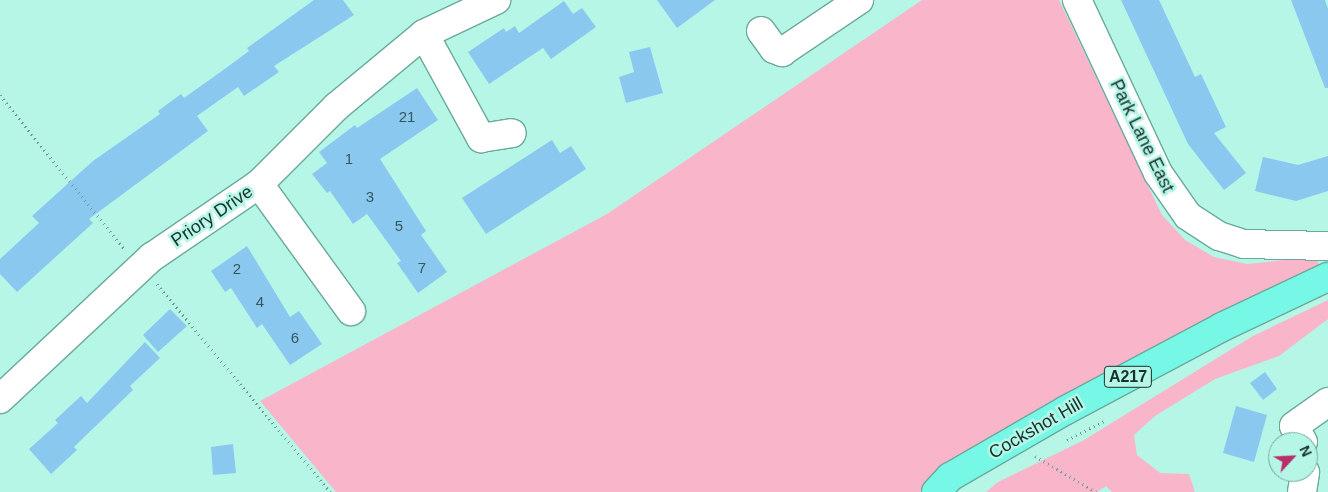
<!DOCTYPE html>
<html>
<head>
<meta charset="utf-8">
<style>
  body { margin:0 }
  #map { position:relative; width:1328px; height:492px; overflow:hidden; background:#b6f6e7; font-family:Helvetica,sans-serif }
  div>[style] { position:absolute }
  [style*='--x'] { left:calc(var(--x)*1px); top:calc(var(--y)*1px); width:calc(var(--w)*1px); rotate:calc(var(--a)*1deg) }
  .green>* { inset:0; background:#f9b6cb }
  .building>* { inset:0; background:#8bc8f0 }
  .path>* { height:3px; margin-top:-1.5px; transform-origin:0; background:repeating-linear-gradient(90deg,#6c9a90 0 1px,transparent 0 5px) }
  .roads { filter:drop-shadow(1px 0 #6ba99b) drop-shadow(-1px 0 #6ba99b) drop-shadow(0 1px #6ba99b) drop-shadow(0 -1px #6ba99b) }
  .minor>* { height:28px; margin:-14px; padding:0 14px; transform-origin:14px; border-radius:14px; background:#fff }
  .major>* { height:28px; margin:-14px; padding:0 14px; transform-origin:14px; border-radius:14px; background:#77f8e6 }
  span { translate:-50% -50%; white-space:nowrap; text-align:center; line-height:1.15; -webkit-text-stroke:5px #b6f6e7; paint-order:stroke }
  .number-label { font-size:15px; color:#35575d }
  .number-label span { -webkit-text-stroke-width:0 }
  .shield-label span { padding:1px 4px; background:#b6f6e7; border:1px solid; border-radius:4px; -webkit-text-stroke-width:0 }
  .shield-label { font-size:16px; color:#18312c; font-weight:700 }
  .street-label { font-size:18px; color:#18312c }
  .north { position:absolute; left:1268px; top:432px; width:50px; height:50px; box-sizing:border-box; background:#b6f6e7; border:1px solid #77a79c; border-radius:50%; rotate:65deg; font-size:14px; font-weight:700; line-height:20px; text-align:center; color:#18312c }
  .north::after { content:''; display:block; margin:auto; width:18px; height:22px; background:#b92f6c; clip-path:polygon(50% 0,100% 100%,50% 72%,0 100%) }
</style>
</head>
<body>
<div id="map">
  <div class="green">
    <i style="clip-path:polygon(922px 0,1059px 0,1162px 215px,1185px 240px,1214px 257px,1247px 264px,1314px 257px,1325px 272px,946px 466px,920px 492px,336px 492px,260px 401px,607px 214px)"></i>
    <i style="clip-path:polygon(1328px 300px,1328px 319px,1279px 356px,1215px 379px,1155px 416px,1134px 435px,1137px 455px,1160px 473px,1189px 474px,1195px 492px,1112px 492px,1106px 486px,1097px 492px,986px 492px,998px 482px,1084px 440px,1253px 336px)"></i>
  </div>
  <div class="building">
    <i style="clip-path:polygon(314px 0,343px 0,354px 15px,274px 66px,279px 72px,244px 96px,238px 87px,197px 116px,208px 131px,89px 219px,93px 223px,17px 292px,0 274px,0 259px,39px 223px,32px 216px,93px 161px,160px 114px,158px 111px,181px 94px,184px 98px,226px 68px,249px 51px,247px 48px)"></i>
    <i style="clip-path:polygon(657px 0,715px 0,677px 28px)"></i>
    <i style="clip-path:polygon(1121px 0,1159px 0,1195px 77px,1201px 74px,1226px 127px,1214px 133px,1246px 173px,1224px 190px,1188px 144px)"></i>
    <i style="clip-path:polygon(1291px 0,1325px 0,1328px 9px,1328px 88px,1325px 88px)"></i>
    <i style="clip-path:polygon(564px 1px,573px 14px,582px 8px,596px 27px,551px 59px,543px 48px,489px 84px,468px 52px,504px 28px,506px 32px,515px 26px,519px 33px)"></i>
    <i style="clip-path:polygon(650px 47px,663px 93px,626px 103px,619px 77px,634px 72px,629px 52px)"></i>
    <i style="clip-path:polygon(417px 88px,438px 120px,380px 159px,426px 231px,421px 235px,447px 272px,418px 293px,397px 263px,401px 261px,367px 214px,353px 224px,330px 191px,327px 193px,312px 174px,327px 163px,319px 152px,355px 125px,357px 128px)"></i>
    <i style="clip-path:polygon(552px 140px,560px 153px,571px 146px,586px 169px,486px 234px,462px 198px)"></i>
    <i style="clip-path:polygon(1328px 156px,1328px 191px,1296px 201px,1255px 191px,1263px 157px,1298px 165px)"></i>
    <i style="clip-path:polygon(247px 246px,290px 317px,299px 311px,322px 344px,290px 365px,262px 324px,257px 328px,231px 288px,225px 292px,211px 271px)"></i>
    <i style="clip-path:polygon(170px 309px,187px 326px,158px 352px,143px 335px)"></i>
    <i style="clip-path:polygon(145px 342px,160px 358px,130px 386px,133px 390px,74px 447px,77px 450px,51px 474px,29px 449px,58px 423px,55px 420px,81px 396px,87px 403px)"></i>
    <i style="clip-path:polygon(1265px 372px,1277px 389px,1263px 400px,1250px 383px)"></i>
    <i style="clip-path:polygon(1236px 406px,1267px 415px,1254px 462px,1223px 453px)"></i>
    <i style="clip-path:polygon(233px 444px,236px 473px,213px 475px,211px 447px)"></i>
  </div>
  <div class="path">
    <i style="--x:0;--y:95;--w:199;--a:51.1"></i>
    <i style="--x:157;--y:284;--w:271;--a:50.2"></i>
    <i style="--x:1067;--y:440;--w:42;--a:-27.2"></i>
    <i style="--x:1035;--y:456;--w:71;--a:30.5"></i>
  </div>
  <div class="roads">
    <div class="minor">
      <i style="--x:1077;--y:0;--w:191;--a:64.9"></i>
      <i style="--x:1158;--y:173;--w:52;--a:55.1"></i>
      <i style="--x:1188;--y:216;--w:37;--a:33"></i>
      <i style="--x:1219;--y:236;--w:26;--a:18"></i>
      <i style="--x:1244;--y:244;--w:84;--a:1.4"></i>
      <i style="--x:761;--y:31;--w:22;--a:54"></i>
      <i style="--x:774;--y:49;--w:9;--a:21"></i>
      <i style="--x:782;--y:52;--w:93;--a:-34"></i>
      <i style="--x:424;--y:34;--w:119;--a:61.3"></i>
      <i style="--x:481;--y:138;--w:31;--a:-9"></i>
      <i style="--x:259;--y:184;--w:157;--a:54.1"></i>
      <i style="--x:0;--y:399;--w:208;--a:-43.1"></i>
      <i style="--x:152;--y:257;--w:130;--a:-34.3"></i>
      <i style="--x:259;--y:184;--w:109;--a:-45"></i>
      <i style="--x:336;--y:107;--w:114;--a:-39.7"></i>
      <i style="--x:424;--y:34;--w:80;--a:-25.3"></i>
      <i style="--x:1303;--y:442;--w:18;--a:-119"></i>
      <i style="--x:1294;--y:426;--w:42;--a:-35.2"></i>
      <i style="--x:1302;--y:492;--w:20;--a:-81"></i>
    </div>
    <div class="major">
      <i style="--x:936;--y:492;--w:21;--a:-47"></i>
      <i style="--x:950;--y:477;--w:134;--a:-30"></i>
      <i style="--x:1066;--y:410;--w:177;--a:-28"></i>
      <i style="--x:1222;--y:327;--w:117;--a:-25.3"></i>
    </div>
  </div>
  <div class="number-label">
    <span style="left:407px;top:117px">21</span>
    <span style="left:349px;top:159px">1</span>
    <span style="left:370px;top:197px">3</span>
    <span style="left:399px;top:226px">5</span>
    <span style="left:422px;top:268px">7</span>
    <span style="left:237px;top:269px">2</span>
    <span style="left:260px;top:302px">4</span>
    <span style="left:295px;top:338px">6</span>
  </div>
  <div class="shield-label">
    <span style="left:1128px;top:377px">A217</span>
  </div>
  <div class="street-label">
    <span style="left:1142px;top:136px;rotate:64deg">Park Lane East</span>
    <span style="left:212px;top:216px;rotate:-34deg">Priory Drive</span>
    <span style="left:1036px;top:428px;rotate:-30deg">Cockshot Hill</span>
  </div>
  <div class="north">N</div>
</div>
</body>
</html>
